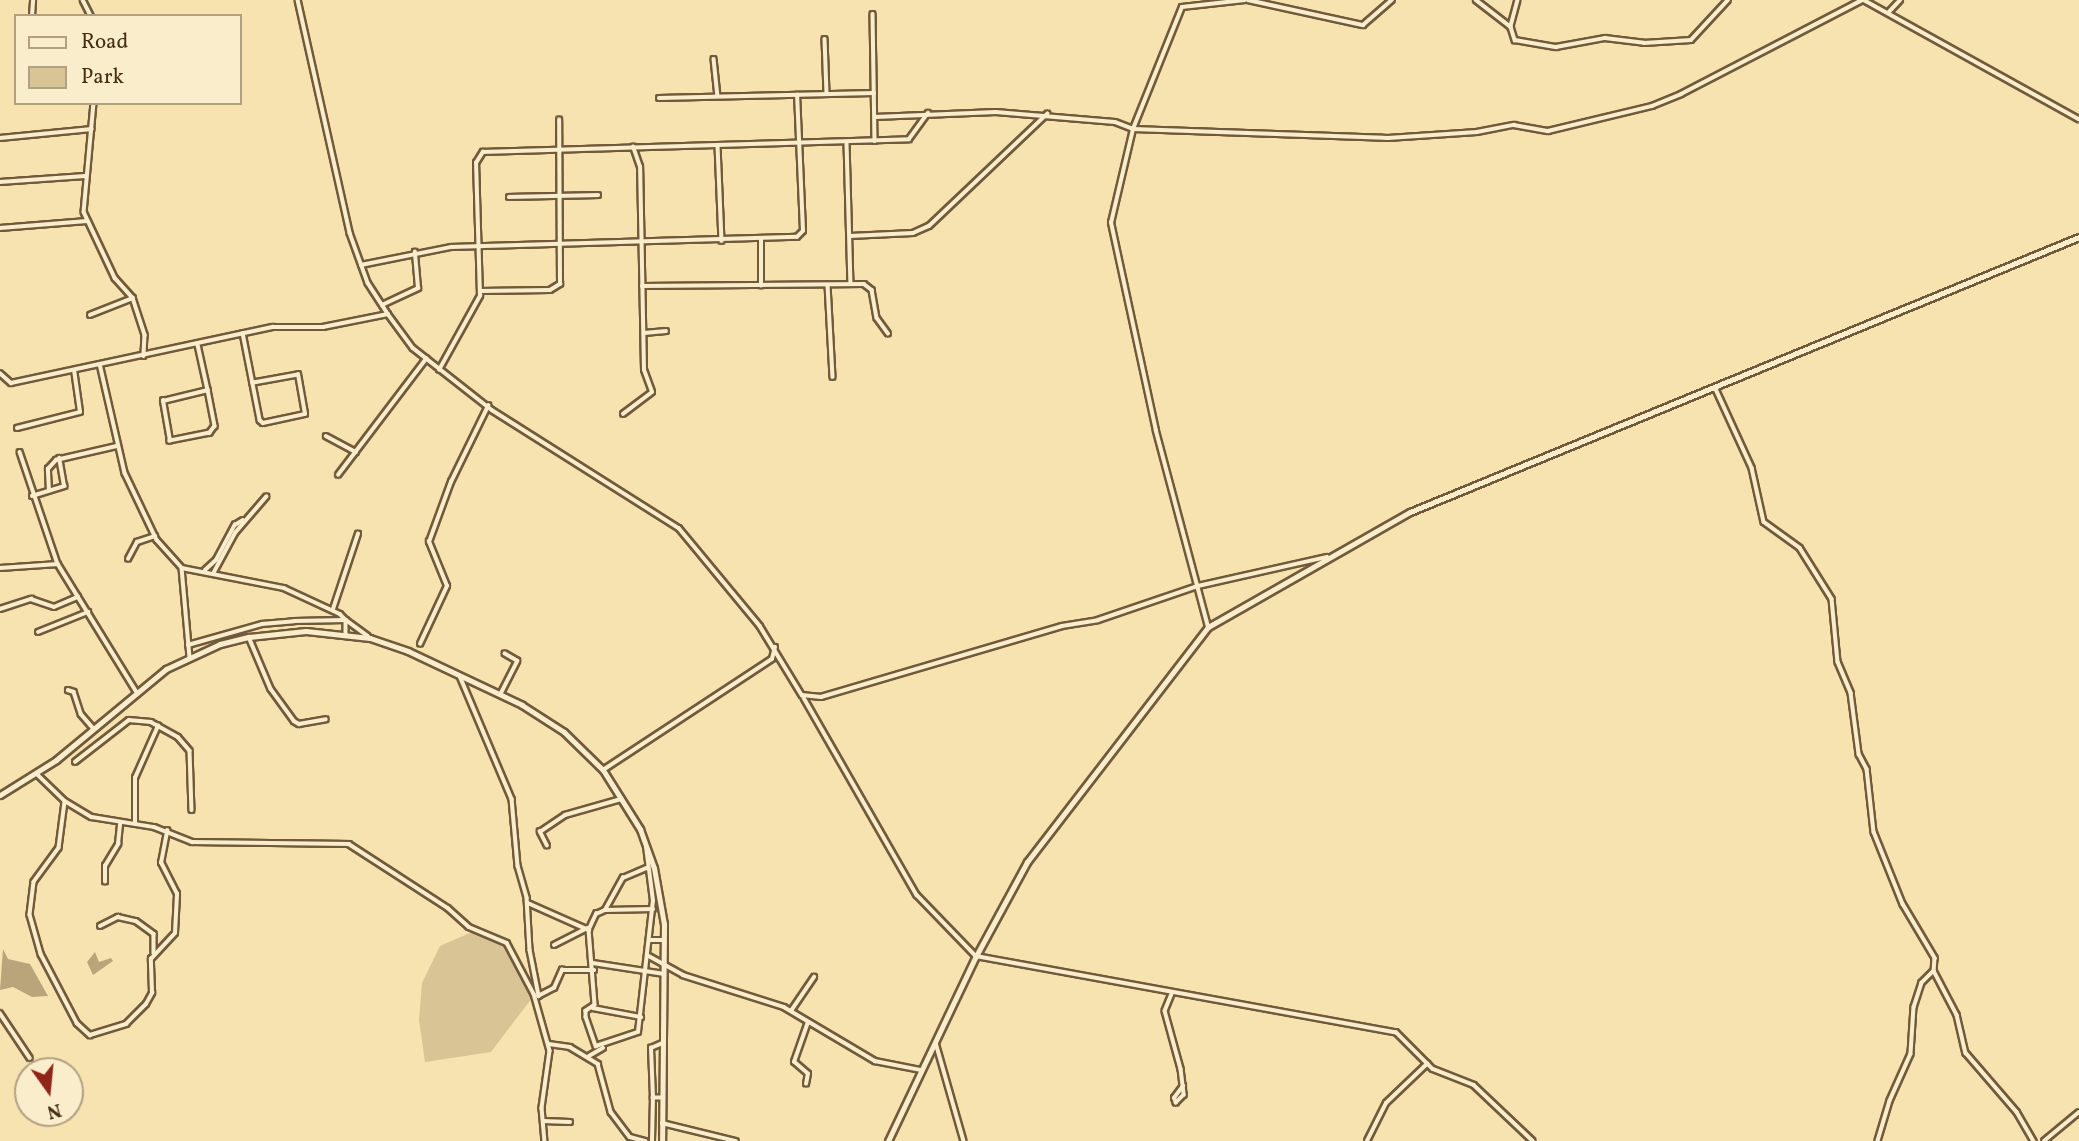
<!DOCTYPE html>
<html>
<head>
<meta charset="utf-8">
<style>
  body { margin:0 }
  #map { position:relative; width:2079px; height:1141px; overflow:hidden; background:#f7e3b0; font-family:Vollkorn,serif }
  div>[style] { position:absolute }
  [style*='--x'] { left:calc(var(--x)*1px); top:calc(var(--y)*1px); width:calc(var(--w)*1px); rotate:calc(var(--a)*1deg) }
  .green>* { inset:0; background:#d9c495 }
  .water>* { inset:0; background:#baa57b }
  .roads { filter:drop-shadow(2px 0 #715a3a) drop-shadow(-2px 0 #715a3a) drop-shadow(0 2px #715a3a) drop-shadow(0 -2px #715a3a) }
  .minor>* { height:3.5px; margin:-1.75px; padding:0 1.75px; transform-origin:1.75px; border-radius:1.75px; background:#faedcc }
  .tertiary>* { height:5px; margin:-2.5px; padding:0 2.5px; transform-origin:2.5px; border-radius:2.5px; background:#faedcc }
  .secondary>* { height:5px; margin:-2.5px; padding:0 2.5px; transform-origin:2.5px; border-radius:2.5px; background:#faedcc }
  span { translate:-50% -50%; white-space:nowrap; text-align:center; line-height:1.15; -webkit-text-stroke:7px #faedcc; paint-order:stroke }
  .legend { position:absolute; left:14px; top:14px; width:228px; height:91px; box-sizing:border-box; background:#faedcc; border:2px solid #b1a082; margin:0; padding:9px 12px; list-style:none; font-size:21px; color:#442d13 }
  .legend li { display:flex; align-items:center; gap:14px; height:35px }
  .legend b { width:35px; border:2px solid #b1a082 }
  .north { position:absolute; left:14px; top:1057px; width:70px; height:70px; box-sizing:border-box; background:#faedcc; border:2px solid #b1a082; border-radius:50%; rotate:165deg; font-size:19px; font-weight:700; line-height:28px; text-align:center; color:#442d13 }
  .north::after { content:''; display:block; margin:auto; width:24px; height:32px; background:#8f2418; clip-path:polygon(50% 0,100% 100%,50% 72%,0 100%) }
</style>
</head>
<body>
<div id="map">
  <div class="green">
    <i style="clip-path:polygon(472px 932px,508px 947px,532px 998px,491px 1052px,425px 1062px,419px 1020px,422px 983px,440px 946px)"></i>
  </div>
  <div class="water">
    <i style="clip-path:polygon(3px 949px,8px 959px,30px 964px,48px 996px,32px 997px,13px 987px,0 990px)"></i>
    <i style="clip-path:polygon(95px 952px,99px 962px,111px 958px,113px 961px,93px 975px,87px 962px)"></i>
  </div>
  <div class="roads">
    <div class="minor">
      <i style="--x:83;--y:0;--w:18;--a:63"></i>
      <i style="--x:298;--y:0;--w:239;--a:77.4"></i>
      <i style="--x:350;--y:233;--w:53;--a:70.2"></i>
      <i style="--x:368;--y:283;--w:37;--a:57"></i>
      <i style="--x:388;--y:314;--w:42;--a:53.7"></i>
      <i style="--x:413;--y:348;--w:100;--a:38.1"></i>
      <i style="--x:492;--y:410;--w:221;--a:32.3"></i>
      <i style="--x:679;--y:528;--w:127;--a:50.4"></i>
      <i style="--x:760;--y:626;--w:81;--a:58.7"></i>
      <i style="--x:802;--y:695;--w:19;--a:6"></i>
      <i style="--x:821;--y:697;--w:251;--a:-16.4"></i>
      <i style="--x:1062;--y:626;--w:36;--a:-9"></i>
      <i style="--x:1098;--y:620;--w:106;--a:-18.8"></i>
      <i style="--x:1198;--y:586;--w:132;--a:-12.7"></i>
      <i style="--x:1248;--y:0;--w:118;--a:12.3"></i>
      <i style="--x:1363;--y:25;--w:38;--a:-41"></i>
      <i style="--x:1476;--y:0;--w:44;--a:37.6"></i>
      <i style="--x:1518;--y:0;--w:28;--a:105"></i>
      <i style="--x:1511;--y:27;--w:14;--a:73"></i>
      <i style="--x:1515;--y:40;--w:42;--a:9.7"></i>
      <i style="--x:1556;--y:47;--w:50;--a:-10.4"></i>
      <i style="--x:1605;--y:38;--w:39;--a:7"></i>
      <i style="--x:1644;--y:43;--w:47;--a:-3.7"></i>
      <i style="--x:1691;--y:40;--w:54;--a:-47.2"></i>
      <i style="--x:1864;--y:0;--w:246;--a:29"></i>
      <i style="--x:1889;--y:12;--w:16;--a:-47"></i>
      <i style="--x:873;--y:14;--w:127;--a:89.1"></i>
      <i style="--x:32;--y:16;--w:16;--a:-86"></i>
      <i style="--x:825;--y:39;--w:55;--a:87.9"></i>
      <i style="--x:714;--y:59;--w:37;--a:84"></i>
      <i style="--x:659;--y:98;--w:215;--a:-1.3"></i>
      <i style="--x:94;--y:103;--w:109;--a:95.2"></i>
      <i style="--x:84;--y:212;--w:73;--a:64.8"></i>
      <i style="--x:115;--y:278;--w:27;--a:48"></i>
      <i style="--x:133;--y:298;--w:39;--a:72"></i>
      <i style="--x:145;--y:335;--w:21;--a:93"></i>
      <i style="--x:875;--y:117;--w:121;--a:-2.4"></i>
      <i style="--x:996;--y:112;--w:119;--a:4.8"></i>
      <i style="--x:1115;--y:122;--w:19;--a:21"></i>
      <i style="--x:1133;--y:129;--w:255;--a:2"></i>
      <i style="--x:1388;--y:138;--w:89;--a:-3.9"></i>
      <i style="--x:1477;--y:132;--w:38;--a:-11"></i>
      <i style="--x:1514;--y:125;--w:35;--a:10"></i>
      <i style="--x:1548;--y:131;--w:107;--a:-13.5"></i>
      <i style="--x:1652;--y:106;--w:31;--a:-22"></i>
      <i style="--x:1681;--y:94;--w:204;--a:-27.4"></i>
      <i style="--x:0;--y:138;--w:92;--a:-5.6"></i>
      <i style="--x:847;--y:143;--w:141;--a:88.4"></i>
      <i style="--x:718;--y:146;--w:95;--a:87.6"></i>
      <i style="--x:0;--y:182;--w:85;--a:-4"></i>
      <i style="--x:509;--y:197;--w:89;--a:-1.3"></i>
      <i style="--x:0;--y:228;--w:87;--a:-4.6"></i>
      <i style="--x:850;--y:236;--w:63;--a:-2.7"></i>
      <i style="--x:913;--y:233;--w:17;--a:-24"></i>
      <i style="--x:929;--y:226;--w:163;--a:-43.5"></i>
      <i style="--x:361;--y:265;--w:92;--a:-11.3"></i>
      <i style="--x:451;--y:247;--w:346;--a:-1.7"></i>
      <i style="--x:797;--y:237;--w:8;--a:-45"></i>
      <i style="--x:803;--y:231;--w:136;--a:-92.5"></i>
      <i style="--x:828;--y:285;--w:92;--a:86.9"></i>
      <i style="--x:642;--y:286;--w:222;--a:-0.5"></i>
      <i style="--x:864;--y:284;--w:10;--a:37"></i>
      <i style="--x:872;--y:290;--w:28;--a:80"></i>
      <i style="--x:877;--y:318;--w:19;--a:54"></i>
      <i style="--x:761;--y:286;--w:47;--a:-90"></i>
      <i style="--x:480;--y:291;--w:70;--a:-0.8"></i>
      <i style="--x:550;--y:290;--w:12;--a:-31"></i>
      <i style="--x:560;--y:284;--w:164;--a:-90.3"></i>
      <i style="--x:382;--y:305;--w:40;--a:-25"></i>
      <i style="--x:418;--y:288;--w:36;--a:-95"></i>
      <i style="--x:90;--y:315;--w:46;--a:-21.6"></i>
      <i style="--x:243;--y:333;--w:89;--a:78.9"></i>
      <i style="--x:260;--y:420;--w:4;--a:45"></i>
      <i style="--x:263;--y:423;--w:43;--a:-12.1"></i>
      <i style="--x:305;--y:414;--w:40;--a:-100"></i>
      <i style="--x:298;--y:375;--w:46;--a:169.9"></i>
      <i style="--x:644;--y:333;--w:22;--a:-5"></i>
      <i style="--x:198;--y:345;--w:46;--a:77.5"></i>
      <i style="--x:208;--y:390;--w:37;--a:79"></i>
      <i style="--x:215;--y:426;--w:9;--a:126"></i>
      <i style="--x:210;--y:433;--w:41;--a:168.7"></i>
      <i style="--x:170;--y:441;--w:41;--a:-99.9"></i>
      <i style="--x:163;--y:401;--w:46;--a:-13.7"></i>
      <i style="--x:100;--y:364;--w:112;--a:77.1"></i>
      <i style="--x:125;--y:473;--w:74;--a:64.5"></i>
      <i style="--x:157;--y:540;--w:38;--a:48"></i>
      <i style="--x:182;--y:568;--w:89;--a:84.9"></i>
      <i style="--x:439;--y:370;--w:85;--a:-61"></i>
      <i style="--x:480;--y:296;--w:133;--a:-91.7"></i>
      <i style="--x:476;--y:163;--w:13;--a:-58"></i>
      <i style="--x:483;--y:152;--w:426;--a:-1.7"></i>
      <i style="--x:909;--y:139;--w:32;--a:-54"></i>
      <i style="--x:0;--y:373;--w:15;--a:42"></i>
      <i style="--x:11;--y:383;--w:268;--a:-12.1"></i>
      <i style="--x:273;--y:327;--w:50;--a:0"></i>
      <i style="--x:323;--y:327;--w:66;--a:-11.3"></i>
      <i style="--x:1715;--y:387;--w:89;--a:65.4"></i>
      <i style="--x:1752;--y:468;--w:55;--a:77.5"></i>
      <i style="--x:1764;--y:522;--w:44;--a:35.8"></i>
      <i style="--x:1800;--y:548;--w:60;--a:57.9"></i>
      <i style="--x:1832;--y:599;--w:63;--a:84.6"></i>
      <i style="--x:1838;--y:662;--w:34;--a:67"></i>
      <i style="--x:1851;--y:693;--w:62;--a:82.5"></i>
      <i style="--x:1859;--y:754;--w:17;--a:62"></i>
      <i style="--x:1867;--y:769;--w:63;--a:83.7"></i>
      <i style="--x:1874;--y:832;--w:78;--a:68.1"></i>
      <i style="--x:1903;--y:904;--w:63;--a:59.3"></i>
      <i style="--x:1935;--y:958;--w:13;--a:94"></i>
      <i style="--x:1934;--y:971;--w:17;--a:135"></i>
      <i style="--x:1922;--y:983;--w:25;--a:108"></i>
      <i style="--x:1914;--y:1007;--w:47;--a:93.7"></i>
      <i style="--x:1911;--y:1054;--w:51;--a:114.1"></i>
      <i style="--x:1890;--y:1101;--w:42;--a:106.7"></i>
      <i style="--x:623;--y:414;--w:36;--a:-37"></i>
      <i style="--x:652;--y:392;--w:23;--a:-110"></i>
      <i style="--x:644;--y:370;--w:203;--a:-91.1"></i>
      <i style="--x:640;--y:167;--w:21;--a:-109"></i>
      <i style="--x:17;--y:428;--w:65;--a:-14.3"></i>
      <i style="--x:80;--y:412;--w:42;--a:-98.1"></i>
      <i style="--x:326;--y:436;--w:34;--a:28"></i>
      <i style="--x:20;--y:452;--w:118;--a:71.3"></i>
      <i style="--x:58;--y:564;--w:149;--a:58.4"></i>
      <i style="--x:338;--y:475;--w:146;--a:-52.8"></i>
      <i style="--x:49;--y:491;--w:22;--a:-93"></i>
      <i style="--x:48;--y:469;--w:12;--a:-48"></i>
      <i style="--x:56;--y:460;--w:63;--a:-12.9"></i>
      <i style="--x:32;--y:496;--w:34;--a:-17"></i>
      <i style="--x:64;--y:486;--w:28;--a:-100"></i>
      <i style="--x:128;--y:559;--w:19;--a:-62"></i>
      <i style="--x:137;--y:542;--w:19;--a:-18"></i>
      <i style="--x:0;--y:568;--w:58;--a:-3.9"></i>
      <i style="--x:182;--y:568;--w:104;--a:11.1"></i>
      <i style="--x:284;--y:588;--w:62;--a:24.9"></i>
      <i style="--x:340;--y:614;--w:8;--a:45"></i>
      <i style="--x:346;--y:620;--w:14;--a:90"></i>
      <i style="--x:205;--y:570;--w:15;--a:-42"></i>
      <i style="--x:216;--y:560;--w:40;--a:-62"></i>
      <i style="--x:235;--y:525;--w:9;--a:-32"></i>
      <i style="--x:214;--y:572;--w:44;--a:-61.7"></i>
      <i style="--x:235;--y:533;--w:48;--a:-49.3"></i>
      <i style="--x:0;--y:609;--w:33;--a:-18"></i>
      <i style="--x:31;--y:599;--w:24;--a:19"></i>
      <i style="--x:54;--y:607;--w:26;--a:-23"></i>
      <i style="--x:333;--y:609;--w:79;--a:-71.6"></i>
      <i style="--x:1208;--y:627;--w:203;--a:-104.9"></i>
      <i style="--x:1156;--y:431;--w:213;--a:-102.2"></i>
      <i style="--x:1111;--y:223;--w:97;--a:-76.8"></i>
      <i style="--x:1133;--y:129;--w:131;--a:-68.1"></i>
      <i style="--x:1182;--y:7;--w:63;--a:-6.3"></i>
      <i style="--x:38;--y:632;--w:54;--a:-21.8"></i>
      <i style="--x:249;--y:637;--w:56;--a:67.1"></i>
      <i style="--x:271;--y:689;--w:39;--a:54"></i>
      <i style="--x:294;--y:721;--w:6;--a:31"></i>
      <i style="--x:299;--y:724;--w:27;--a:-10"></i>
      <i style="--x:420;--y:644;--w:64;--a:-65"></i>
      <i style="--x:447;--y:586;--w:48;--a:-112.2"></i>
      <i style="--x:429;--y:542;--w:64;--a:-69.9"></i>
      <i style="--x:451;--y:482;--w:85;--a:-64"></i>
      <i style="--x:188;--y:645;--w:77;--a:-15.8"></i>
      <i style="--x:262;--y:624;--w:32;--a:-5"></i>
      <i style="--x:294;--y:621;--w:52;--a:-1.1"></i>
      <i style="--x:346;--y:620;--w:27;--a:36"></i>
      <i style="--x:460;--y:676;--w:134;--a:67.1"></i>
      <i style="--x:512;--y:799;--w:67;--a:84.9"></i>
      <i style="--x:518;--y:866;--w:33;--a:74"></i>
      <i style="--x:527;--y:898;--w:52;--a:86.7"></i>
      <i style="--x:530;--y:950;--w:47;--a:78.9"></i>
      <i style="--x:68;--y:690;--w:6;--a:18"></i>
      <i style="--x:74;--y:692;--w:23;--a:72"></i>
      <i style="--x:81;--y:714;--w:18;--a:49"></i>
      <i style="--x:500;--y:695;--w:38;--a:-63"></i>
      <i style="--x:517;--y:661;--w:14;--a:-150"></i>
      <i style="--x:804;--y:698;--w:227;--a:60.2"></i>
      <i style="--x:917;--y:895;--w:85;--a:46"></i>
      <i style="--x:976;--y:956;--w:427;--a:10.3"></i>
      <i style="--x:1396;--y:1032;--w:52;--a:45"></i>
      <i style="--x:1433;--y:1069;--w:44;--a:21.3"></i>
      <i style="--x:1474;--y:1085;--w:81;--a:43.5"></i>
      <i style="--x:75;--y:762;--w:68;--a:-37.9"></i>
      <i style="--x:129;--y:720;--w:22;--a:5"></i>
      <i style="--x:151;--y:722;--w:31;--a:29"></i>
      <i style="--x:178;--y:737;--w:18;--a:49"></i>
      <i style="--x:190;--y:751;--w:59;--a:88.1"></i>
      <i style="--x:603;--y:770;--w:202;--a:-33.3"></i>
      <i style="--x:772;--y:659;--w:12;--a:-76"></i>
      <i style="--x:37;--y:774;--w:39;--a:44"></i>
      <i style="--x:65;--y:801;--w:31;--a:31"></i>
      <i style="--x:92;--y:817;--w:63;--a:9.2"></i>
      <i style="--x:154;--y:827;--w:41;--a:21.5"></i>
      <i style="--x:192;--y:842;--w:157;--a:0.7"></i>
      <i style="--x:349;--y:844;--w:118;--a:32.9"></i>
      <i style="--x:448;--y:908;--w:28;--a:42"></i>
      <i style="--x:469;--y:927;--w:41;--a:22.8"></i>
      <i style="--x:507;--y:943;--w:58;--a:62.1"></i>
      <i style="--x:534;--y:994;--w:59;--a:74.3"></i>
      <i style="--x:550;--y:1051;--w:58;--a:98"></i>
      <i style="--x:542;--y:1108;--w:33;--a:85"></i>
      <i style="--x:65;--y:802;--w:46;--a:97.4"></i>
      <i style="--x:59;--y:848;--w:42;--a:126.3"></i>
      <i style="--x:34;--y:882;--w:33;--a:97"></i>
      <i style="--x:30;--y:915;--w:41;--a:74.2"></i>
      <i style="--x:41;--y:954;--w:78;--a:62.4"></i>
      <i style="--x:77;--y:1023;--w:18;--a:43"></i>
      <i style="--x:90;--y:1035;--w:38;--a:-17"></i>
      <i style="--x:126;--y:1024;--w:28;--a:-45"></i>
      <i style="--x:146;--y:1004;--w:13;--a:-61"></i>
      <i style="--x:152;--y:993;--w:34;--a:-92"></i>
      <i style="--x:151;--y:959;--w:35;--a:-47"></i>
      <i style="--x:175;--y:933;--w:39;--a:-87"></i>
      <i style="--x:177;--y:894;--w:35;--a:-117"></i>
      <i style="--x:161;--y:863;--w:33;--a:-79"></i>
      <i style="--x:135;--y:824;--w:46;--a:-90"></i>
      <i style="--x:135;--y:778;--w:57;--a:-66.1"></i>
      <i style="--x:547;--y:846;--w:16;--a:-117"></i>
      <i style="--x:540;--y:832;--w:30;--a:-34"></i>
      <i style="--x:565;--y:815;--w:58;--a:-15.9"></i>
      <i style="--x:105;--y:882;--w:16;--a:-90"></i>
      <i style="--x:105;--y:866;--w:26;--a:-59"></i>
      <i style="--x:118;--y:844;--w:20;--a:-84"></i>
      <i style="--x:528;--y:903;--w:67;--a:23.9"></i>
      <i style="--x:589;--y:930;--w:75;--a:85.4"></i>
      <i style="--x:595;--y:1005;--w:11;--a:146"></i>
      <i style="--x:586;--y:1011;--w:6;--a:90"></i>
      <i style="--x:586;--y:1017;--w:31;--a:71"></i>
      <i style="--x:596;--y:1046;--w:44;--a:-18.4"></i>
      <i style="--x:638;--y:1032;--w:132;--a:-83.5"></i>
      <i style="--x:653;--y:901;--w:55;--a:-97.3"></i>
      <i style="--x:605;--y:910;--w:37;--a:-61"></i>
      <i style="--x:623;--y:878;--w:26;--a:-23"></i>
      <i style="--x:100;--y:926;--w:20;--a:-27"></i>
      <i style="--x:118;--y:917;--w:18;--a:13"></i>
      <i style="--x:136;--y:921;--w:22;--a:36"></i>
      <i style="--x:154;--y:934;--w:19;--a:90"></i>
      <i style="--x:589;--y:929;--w:17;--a:-65"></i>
      <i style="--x:596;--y:914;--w:10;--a:-24"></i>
      <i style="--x:605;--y:910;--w:48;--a:-1.2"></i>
      <i style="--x:650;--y:940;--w:14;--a:0"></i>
      <i style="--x:554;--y:945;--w:37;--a:-27"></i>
      <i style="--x:649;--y:956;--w:39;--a:29"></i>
      <i style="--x:683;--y:975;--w:106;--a:17.6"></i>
      <i style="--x:784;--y:1007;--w:106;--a:30.7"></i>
      <i style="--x:875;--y:1061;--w:47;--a:11.1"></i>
      <i style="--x:593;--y:963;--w:72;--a:8.8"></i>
      <i style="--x:1934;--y:971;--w:50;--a:62.4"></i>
      <i style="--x:1957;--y:1015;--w:39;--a:77"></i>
      <i style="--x:1966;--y:1053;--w:78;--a:49.2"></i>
      <i style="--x:2017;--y:1112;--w:34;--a:60"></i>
      <i style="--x:1172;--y:994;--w:18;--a:112"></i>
      <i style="--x:1165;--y:1011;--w:60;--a:74.6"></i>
      <i style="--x:1181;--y:1069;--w:26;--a:83"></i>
      <i style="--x:1184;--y:1095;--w:11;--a:135"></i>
      <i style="--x:1176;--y:1103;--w:5;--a:-112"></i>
      <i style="--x:1174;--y:1098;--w:15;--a:-53"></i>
      <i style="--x:538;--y:996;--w:18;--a:-27"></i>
      <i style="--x:554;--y:988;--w:20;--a:-66"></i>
      <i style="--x:562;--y:970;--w:32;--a:0"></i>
      <i style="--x:593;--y:1008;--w:49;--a:10.6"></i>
      <i style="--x:791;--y:1011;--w:41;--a:-55.9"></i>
      <i style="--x:0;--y:1013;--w:54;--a:56.3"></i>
      <i style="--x:936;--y:1043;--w:102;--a:74.1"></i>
      <i style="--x:549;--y:1044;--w:21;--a:8"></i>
      <i style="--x:570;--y:1047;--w:33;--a:31"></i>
      <i style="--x:598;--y:1064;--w:50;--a:74.8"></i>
      <i style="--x:611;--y:1112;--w:31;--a:53"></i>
      <i style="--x:630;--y:1137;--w:16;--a:15"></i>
      <i style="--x:589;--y:1056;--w:16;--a:-30"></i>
      <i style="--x:806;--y:1084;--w:10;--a:-79"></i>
      <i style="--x:808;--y:1074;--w:18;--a:-139"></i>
      <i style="--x:794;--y:1062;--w:42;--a:-70.7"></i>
      <i style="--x:662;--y:1098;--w:9;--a:180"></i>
      <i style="--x:653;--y:1098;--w:50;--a:-92.3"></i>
      <i style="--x:651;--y:1048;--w:13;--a:-23"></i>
      <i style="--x:543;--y:1121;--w:27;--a:2"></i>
      <i style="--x:662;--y:1123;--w:76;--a:13.7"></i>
      <i style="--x:652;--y:1141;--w:43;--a:-88.7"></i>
      <i style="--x:1367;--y:1141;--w:42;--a:-63.4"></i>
      <i style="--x:1386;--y:1103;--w:57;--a:-43.6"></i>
      <i style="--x:2044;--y:1141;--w:45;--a:-39.6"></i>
    </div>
    <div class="tertiary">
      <i style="--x:888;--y:1141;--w:205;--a:-64.6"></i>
      <i style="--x:976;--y:956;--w:107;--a:-61.5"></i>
      <i style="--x:1027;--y:862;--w:297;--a:-52.4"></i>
      <i style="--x:1208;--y:627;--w:232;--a:-29.7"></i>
      <i style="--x:1410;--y:512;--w:723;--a:-22.35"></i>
    </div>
    <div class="secondary">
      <i style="--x:0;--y:795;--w:66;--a:-32"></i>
      <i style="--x:56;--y:760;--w:143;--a:-39.6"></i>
      <i style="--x:166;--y:669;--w:60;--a:-24.8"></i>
      <i style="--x:220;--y:644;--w:30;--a:-14"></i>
      <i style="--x:249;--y:637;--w:57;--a:-6"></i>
      <i style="--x:306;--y:631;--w:64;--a:6.2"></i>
      <i style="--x:370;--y:638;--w:40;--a:18.9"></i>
      <i style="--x:408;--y:651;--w:126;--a:25.3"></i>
      <i style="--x:522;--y:705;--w:50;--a:32.7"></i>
      <i style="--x:564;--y:732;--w:54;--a:44.3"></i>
      <i style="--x:603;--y:770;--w:70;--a:57.9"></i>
      <i style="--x:640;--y:829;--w:41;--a:70.3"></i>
      <i style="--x:654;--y:868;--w:57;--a:79.9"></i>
      <i style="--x:664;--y:924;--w:217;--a:90.5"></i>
    </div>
  </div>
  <ul class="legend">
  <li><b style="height:9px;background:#faedcc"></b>Road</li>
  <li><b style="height:19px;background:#d9c495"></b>Park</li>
  </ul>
  <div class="north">N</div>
</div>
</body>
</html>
